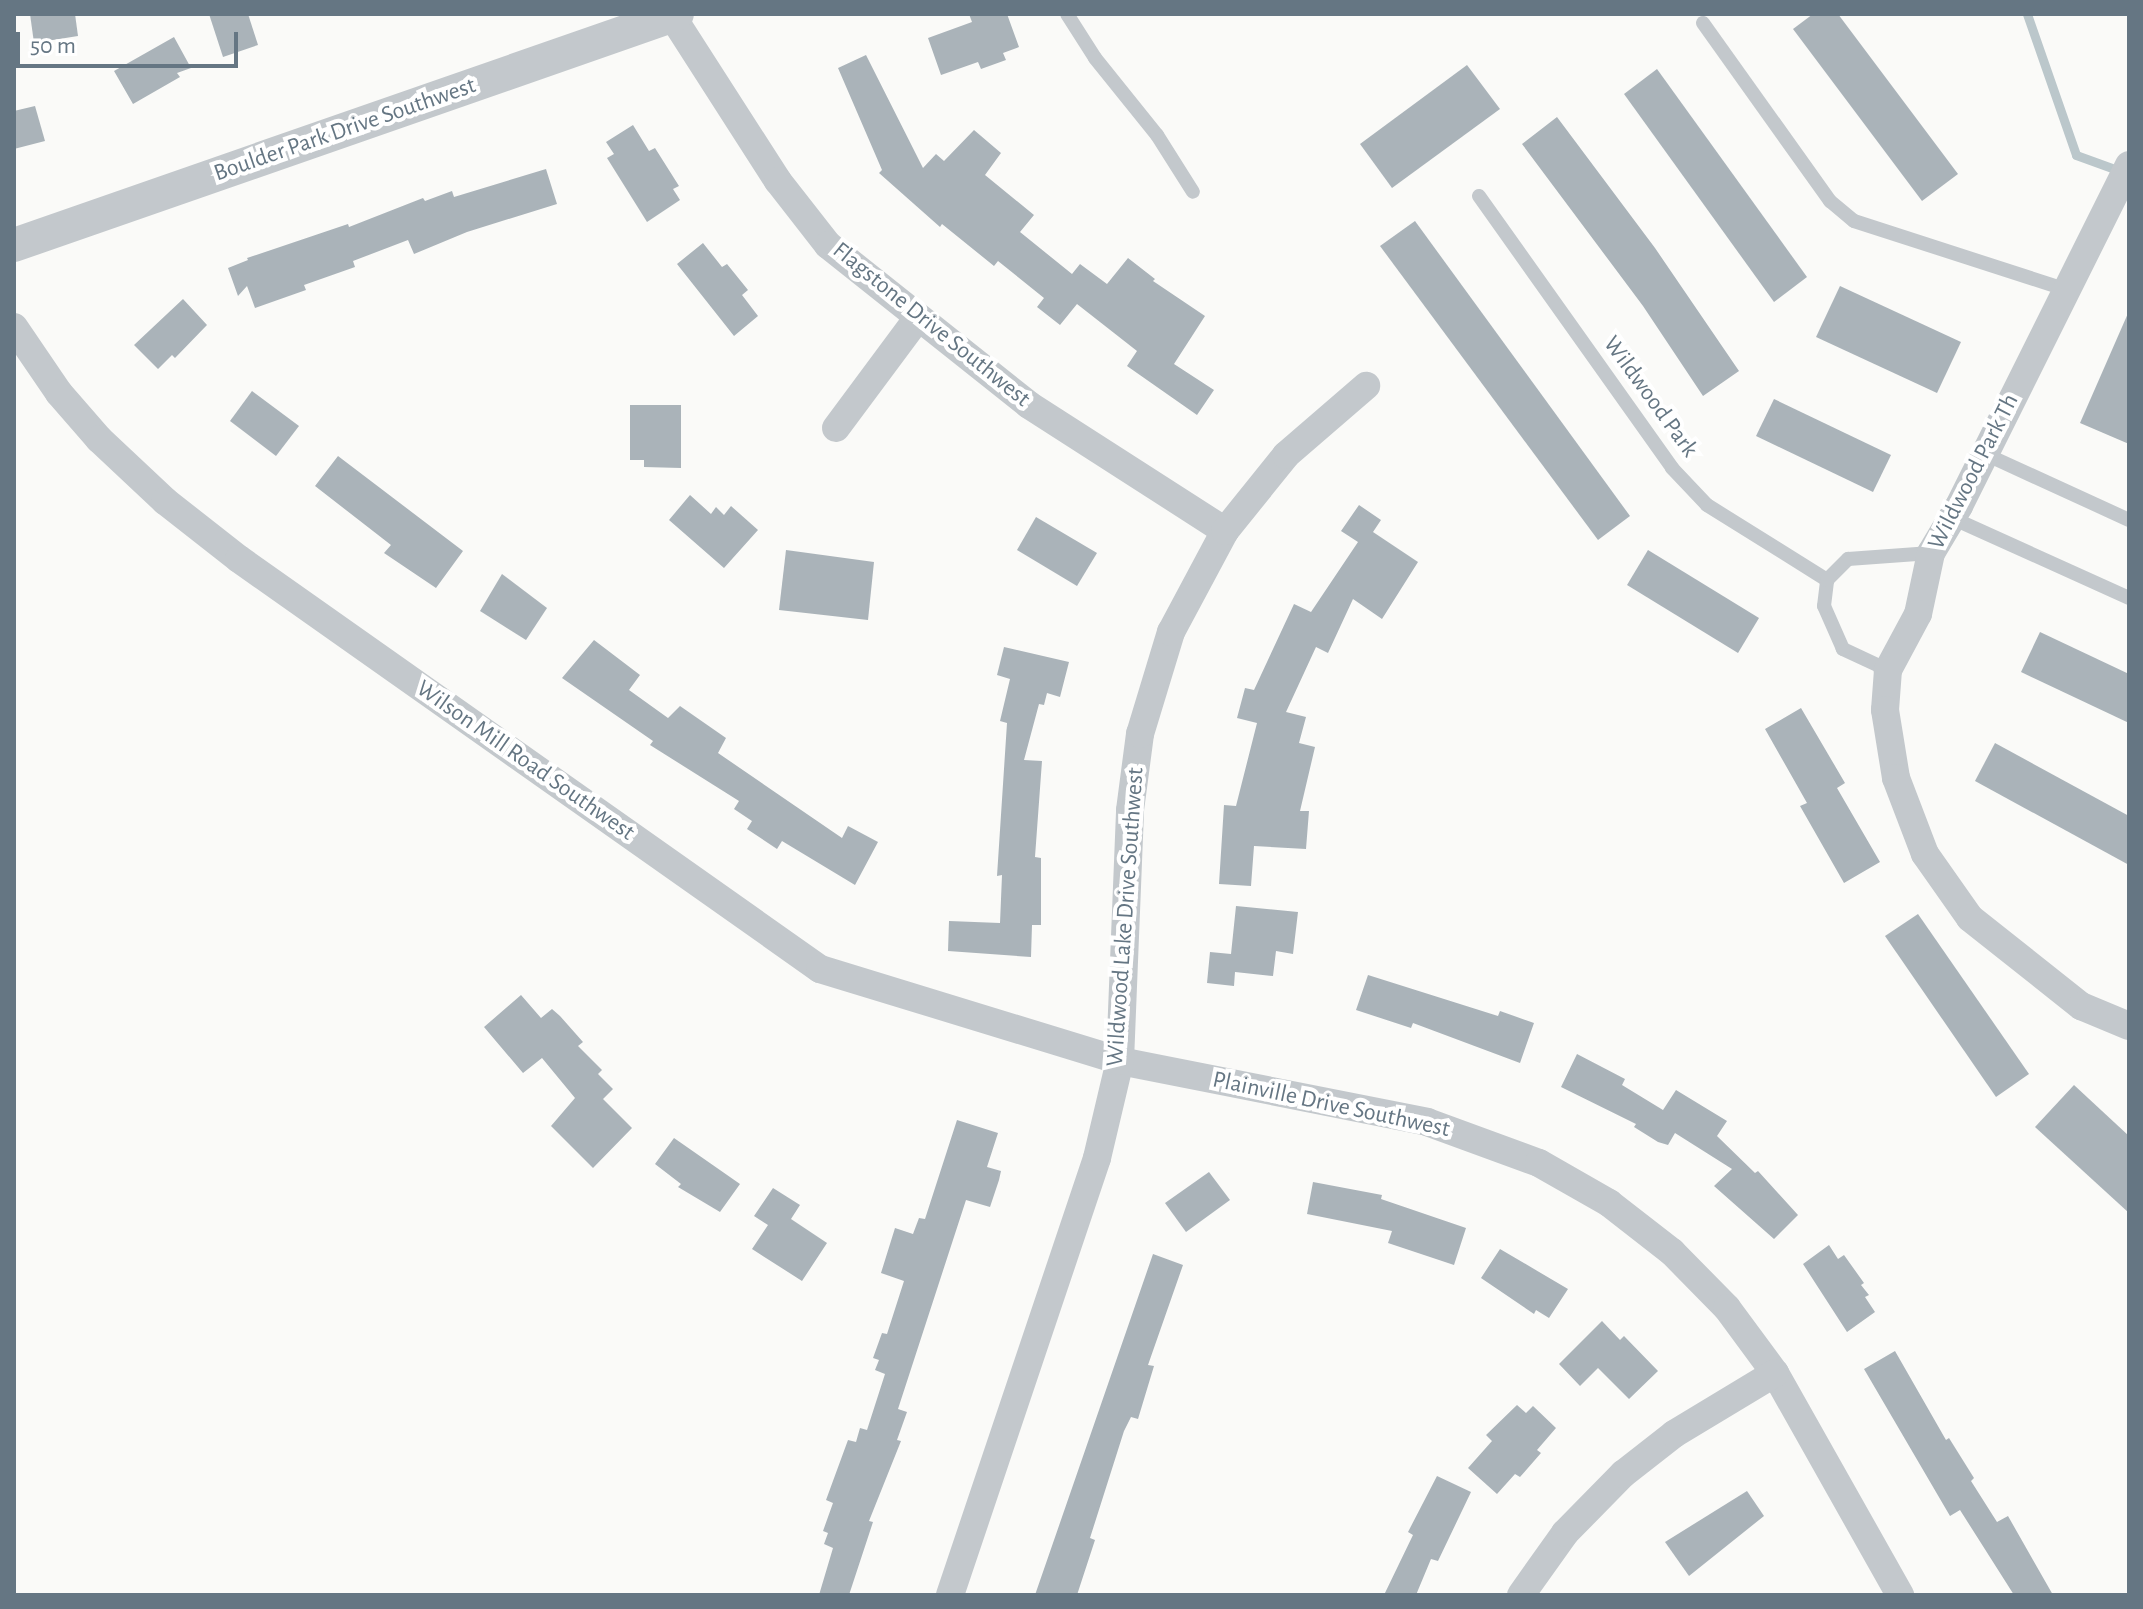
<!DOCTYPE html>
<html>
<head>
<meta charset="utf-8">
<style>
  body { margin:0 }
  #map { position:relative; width:2143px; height:1609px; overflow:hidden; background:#fafaf8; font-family:"Alegreya Sans",sans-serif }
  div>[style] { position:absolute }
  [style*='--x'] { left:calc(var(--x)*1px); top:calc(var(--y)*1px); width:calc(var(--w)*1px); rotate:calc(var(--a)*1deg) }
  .stream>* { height:9px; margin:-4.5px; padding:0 4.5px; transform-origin:4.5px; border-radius:4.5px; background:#bbc7cb }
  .building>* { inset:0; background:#aab3b9 }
  .service>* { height:14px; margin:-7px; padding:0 7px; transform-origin:7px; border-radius:7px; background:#c3c8cc }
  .minor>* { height:28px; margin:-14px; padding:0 14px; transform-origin:14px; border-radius:14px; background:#c3c8cc }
  .tertiary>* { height:34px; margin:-17px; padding:0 17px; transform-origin:17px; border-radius:17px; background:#c3c8cc }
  span { translate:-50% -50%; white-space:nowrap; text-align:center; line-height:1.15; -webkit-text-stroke:8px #fff; paint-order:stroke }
  .street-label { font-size:24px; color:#657683 }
  .frame { position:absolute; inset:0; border:16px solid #657683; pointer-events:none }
  .scale { position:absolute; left:16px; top:32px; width:222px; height:36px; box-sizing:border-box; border:4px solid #657683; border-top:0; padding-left:10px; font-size:24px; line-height:28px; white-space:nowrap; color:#657683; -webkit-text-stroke:6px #fff; paint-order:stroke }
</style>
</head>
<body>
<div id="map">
  <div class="stream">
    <i style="--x:2027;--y:14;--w:149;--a:70.8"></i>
    <i style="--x:2076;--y:155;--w:47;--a:20"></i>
  </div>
  <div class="building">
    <i style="clip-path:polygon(30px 14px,75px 14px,78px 36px,34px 43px)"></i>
    <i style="clip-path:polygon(209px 14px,248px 14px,258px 45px,223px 57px)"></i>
    <i style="clip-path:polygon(969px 14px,1007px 14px,1019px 47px,1003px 53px,1006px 60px,981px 69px,978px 62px,941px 75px,928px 38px,972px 22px)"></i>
    <i style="clip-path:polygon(1813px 14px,1838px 14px,1958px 174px,1922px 201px,1793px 29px)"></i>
    <i style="clip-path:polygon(174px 37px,191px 68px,177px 73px,180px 77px,133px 104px,114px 71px)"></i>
    <i style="clip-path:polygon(866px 55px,923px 168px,936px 154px,944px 161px,974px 130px,1001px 153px,985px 175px,1034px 215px,1020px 232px,1072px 274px,1080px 264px,1107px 284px,1128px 258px,1155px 279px,1153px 281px,1205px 316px,1174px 364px,1214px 390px,1197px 415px,1127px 366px,1137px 351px,1077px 304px,1060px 325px,1037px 307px,1044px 298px,998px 261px,994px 266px,942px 224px,940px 227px,879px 173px,882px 170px,838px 68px)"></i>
    <i style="clip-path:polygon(1467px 65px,1500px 109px,1392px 188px,1360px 144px)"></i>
    <i style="clip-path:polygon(1657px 69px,1807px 277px,1774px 302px,1624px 94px)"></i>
    <i style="clip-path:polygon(35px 106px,45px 141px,14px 149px,14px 111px)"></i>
    <i style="clip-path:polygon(1557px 117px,1655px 248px,1739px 371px,1703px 396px,1643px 306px,1522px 144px)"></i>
    <i style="clip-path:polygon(633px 125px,649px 151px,655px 148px,679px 186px,673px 189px,680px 200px,647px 222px,607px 158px,614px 154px,606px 142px)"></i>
    <i style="clip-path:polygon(546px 169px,557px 204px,467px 232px,414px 254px,408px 240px,353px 261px,355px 267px,304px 285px,306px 290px,255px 308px,247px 286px,238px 296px,228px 268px,248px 260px,247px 258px,348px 224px,349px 227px,423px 198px,425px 201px,452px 191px,454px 197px)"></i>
    <i style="clip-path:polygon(1415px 221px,1630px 516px,1598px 540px,1380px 246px)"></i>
    <i style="clip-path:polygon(703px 243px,722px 267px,727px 264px,748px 290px,742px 295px,758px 316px,734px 336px,677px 264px)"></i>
    <i style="clip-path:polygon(1840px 286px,1961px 342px,1937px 393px,1816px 337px)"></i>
    <i style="clip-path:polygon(183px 299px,207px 325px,175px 358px,172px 355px,158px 369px,134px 345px)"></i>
    <i style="clip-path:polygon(2129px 311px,2129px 444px,2080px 423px)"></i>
    <i style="clip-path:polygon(252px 391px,299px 426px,276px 456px,230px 421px)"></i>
    <i style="clip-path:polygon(1774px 399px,1891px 455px,1873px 492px,1756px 436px)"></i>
    <i style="clip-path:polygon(630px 405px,681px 405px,681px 468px,644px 467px,644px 460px,630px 460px)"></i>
    <i style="clip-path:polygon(338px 456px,463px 551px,436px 588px,384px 553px,391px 545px,315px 486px)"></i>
    <i style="clip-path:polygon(690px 495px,711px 514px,716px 507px,724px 515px,731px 506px,758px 530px,724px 568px,669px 520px)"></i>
    <i style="clip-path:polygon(1359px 505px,1381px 520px,1373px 532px,1418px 562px,1382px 619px,1353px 599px,1328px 653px,1316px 647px,1286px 712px,1306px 717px,1299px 743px,1315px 747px,1300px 811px,1309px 811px,1306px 849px,1254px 846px,1251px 886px,1219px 884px,1224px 805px,1236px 806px,1257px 723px,1237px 718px,1245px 688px,1254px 690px,1294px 604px,1311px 612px,1358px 542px,1341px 531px)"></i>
    <i style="clip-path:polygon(1036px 517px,1097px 553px,1077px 586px,1017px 550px)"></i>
    <i style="clip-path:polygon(786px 550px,874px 562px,868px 620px,779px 610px)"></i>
    <i style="clip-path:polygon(1648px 550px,1759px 618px,1738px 653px,1627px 585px)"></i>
    <i style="clip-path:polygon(502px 574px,547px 608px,526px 640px,480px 611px)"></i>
    <i style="clip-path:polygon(2040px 632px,2129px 674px,2129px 723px,2021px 672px)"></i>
    <i style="clip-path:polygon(594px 640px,640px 675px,629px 690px,668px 718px,680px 706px,726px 738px,718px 753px,842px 838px,848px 826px,878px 842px,855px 885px,782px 841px,777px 849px,747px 829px,752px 821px,734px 809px,739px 801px,650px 745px,653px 741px,562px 678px)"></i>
    <i style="clip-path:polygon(1004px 647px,1069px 662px,1060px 697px,1047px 693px,1044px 705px,1039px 704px,1024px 760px,1042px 761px,1035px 857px,1041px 858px,1041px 925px,1032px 925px,1031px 957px,948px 951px,949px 921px,1000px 923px,1002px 875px,997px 876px,1007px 723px,1000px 721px,1010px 679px,997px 675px)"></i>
    <i style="clip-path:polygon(1801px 708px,1845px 783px,1837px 788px,1880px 862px,1844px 883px,1800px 806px,1807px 803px,1765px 729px)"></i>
    <i style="clip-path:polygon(1995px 743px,2129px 816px,2129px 865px,1975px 781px)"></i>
    <i style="clip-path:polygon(1236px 906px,1298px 912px,1293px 954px,1276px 951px,1273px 976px,1235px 972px,1234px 986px,1207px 983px,1210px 952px,1231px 954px)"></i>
    <i style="clip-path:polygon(1918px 914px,2029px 1074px,1996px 1097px,1885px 936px)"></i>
    <i style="clip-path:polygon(1368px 975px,1498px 1016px,1500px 1011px,1534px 1023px,1520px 1063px,1413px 1023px,1411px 1028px,1356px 1010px)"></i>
    <i style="clip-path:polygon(521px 995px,541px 1018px,552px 1009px,560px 1016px,583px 1042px,578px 1046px,602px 1070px,598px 1074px,613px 1089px,603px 1099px,632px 1128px,593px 1168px,551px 1126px,575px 1098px,542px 1058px,523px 1073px,484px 1027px)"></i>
    <i style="clip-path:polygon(1577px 1054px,1625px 1079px,1622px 1085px,1663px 1110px,1676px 1090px,1727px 1121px,1717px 1136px,1755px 1173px,1758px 1171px,1798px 1215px,1774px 1239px,1714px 1186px,1732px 1169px,1675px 1133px,1668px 1145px,1658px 1142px,1634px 1127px,1636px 1124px,1561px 1087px)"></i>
    <i style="clip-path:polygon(2074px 1085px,2129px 1136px,2129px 1213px,2035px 1127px)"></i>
    <i style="clip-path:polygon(957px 1120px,998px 1133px,987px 1167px,1001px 1171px,999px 1180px,990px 1207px,966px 1200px,898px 1409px,907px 1412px,897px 1440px,901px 1441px,869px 1521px,873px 1522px,849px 1595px,819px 1595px,833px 1548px,824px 1544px,828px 1533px,823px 1531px,833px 1503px,826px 1500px,848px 1440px,856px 1442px,860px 1428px,867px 1430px,885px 1374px,875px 1370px,879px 1360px,873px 1358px,882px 1333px,887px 1334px,904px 1281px,881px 1273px,895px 1228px,913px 1234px,919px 1218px,925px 1219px)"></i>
    <i style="clip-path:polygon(674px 1138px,740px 1184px,720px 1212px,678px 1187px,681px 1184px,655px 1164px)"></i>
    <i style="clip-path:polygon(1209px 1172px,1230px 1200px,1186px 1232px,1165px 1203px)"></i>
    <i style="clip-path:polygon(1313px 1182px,1382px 1195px,1381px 1199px,1466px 1228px,1454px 1265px,1388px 1243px,1392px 1231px,1307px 1214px)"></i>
    <i style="clip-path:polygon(773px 1188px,800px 1205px,791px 1219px,827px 1243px,802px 1281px,752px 1249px,768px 1225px,754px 1216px)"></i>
    <i style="clip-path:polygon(1829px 1245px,1838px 1259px,1844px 1255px,1864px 1283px,1861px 1285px,1869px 1295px,1865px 1297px,1875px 1312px,1847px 1332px,1803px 1264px)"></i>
    <i style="clip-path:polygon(1500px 1249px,1568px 1289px,1549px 1318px,1536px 1310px,1534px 1314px,1481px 1278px)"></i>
    <i style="clip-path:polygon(1153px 1254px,1183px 1265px,1148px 1365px,1154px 1366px,1138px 1419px,1131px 1417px,1124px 1431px,1090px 1538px,1095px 1540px,1077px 1595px,1035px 1595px)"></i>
    <i style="clip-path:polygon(1602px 1321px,1620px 1340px,1624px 1336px,1658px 1371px,1629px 1399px,1598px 1368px,1580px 1386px,1559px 1364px)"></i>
    <i style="clip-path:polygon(1895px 1351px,1946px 1440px,1949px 1438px,1974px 1478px,1971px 1481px,1997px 1522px,2008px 1516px,2053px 1595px,2014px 1595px,1960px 1510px,1950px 1516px,1864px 1369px)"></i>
    <i style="clip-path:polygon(1517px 1405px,1526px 1413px,1533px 1406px,1556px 1428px,1537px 1450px,1541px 1453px,1520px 1477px,1515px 1474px,1497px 1494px,1468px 1468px,1492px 1441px,1486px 1435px)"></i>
    <i style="clip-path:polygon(1437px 1476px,1471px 1492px,1438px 1561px,1431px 1559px,1416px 1595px,1384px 1595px,1413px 1535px,1408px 1532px)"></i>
    <i style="clip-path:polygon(1747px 1491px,1764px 1516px,1689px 1576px,1665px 1542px)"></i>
  </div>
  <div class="service">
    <i style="--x:1067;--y:14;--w:52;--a:57.5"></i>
    <i style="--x:1095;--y:58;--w:99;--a:51.2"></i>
    <i style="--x:1157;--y:135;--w:67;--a:57.7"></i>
    <i style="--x:1703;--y:23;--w:219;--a:54.5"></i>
    <i style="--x:1830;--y:201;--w:31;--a:40"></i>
    <i style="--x:1854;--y:221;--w:224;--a:17.9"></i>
    <i style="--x:1479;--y:196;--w:334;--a:54.6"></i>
    <i style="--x:1672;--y:468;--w:51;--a:46.6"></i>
    <i style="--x:1707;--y:505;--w:142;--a:32"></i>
    <i style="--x:1985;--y:454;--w:158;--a:24.6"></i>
    <i style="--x:1952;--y:518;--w:194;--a:24.3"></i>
    <i style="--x:1888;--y:670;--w:50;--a:-155"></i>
    <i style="--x:1843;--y:649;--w:47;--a:-113.8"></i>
    <i style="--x:1824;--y:606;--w:26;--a:-83"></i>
    <i style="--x:1827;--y:580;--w:30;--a:-45"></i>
    <i style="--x:1848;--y:559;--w:83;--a:-4.1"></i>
  </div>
  <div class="minor">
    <i style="--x:672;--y:16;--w:196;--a:57.3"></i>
    <i style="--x:778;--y:181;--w:81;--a:52"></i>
    <i style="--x:828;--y:245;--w:257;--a:38.5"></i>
    <i style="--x:1029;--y:405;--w:233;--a:32.7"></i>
    <i style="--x:2129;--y:165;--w:381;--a:116.5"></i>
    <i style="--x:1959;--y:506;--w:55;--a:120.8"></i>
    <i style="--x:1931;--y:553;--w:62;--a:102"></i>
    <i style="--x:1918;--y:614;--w:64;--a:118.2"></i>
    <i style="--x:1888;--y:670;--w:40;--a:94.3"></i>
    <i style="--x:1885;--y:710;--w:69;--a:80.8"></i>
    <i style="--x:1896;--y:778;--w:81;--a:69.1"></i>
    <i style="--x:1925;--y:854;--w:78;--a:54.9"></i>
    <i style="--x:1970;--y:918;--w:142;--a:38.4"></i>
    <i style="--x:2081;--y:1006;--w:52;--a:22.6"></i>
    <i style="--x:14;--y:327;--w:80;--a:55.7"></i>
    <i style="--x:59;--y:393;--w:61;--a:49"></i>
    <i style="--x:99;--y:439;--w:91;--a:43.2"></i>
    <i style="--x:165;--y:501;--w:94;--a:38.1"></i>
    <i style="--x:239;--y:559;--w:711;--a:35.21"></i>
    <i style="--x:820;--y:969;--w:314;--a:17"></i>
    <i style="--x:1120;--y:1061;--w:313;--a:11.2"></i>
    <i style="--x:1427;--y:1122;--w:119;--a:20.1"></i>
    <i style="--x:1539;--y:1163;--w:81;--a:29.7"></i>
    <i style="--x:1609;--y:1203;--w:80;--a:37.9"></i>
    <i style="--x:1672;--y:1252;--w:78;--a:45.5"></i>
    <i style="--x:1727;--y:1308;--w:81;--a:53.6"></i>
    <i style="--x:1775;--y:1373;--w:255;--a:60.6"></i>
    <i style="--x:836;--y:428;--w:136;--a:-53.4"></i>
    <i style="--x:950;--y:1595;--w:461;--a:-71.4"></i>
    <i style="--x:1097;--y:1158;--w:100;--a:-76.7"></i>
    <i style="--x:1120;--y:1061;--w:251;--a:-87.7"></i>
    <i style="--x:1130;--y:810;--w:77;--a:-82.5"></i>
    <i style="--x:1140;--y:734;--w:107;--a:-73.1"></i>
    <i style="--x:1171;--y:632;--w:115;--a:-61.9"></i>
    <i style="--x:1225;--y:531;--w:97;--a:-51.2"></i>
    <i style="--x:1286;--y:455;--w:106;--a:-40.8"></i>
    <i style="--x:1521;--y:1595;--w:76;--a:-54.6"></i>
    <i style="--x:1565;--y:1533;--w:83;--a:-45.5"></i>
    <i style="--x:1623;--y:1474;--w:65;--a:-38.1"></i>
    <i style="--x:1674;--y:1434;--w:118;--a:-31.1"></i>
  </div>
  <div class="tertiary">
    <i style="--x:14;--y:245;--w:702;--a:-19.21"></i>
  </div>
  <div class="street-label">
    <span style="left:345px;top:130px;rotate:-19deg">Boulder Park Drive Southwest</span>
    <span style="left:931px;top:325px;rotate:39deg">Flagstone Drive Southwest</span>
    <span style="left:1650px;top:397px;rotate:54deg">Wildwood Park</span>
    <span style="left:1974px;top:472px;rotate:-63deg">Wildwood Park Th</span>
    <span style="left:525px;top:761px;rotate:35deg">Wilson Mill Road Southwest</span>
    <span style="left:1126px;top:917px;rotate:-86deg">Wildwood Lake Drive Southwest</span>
    <span style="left:1331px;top:1105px;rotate:12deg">Plainville Drive Southwest</span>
  </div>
  <div class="frame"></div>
  <div class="scale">50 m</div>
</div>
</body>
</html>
